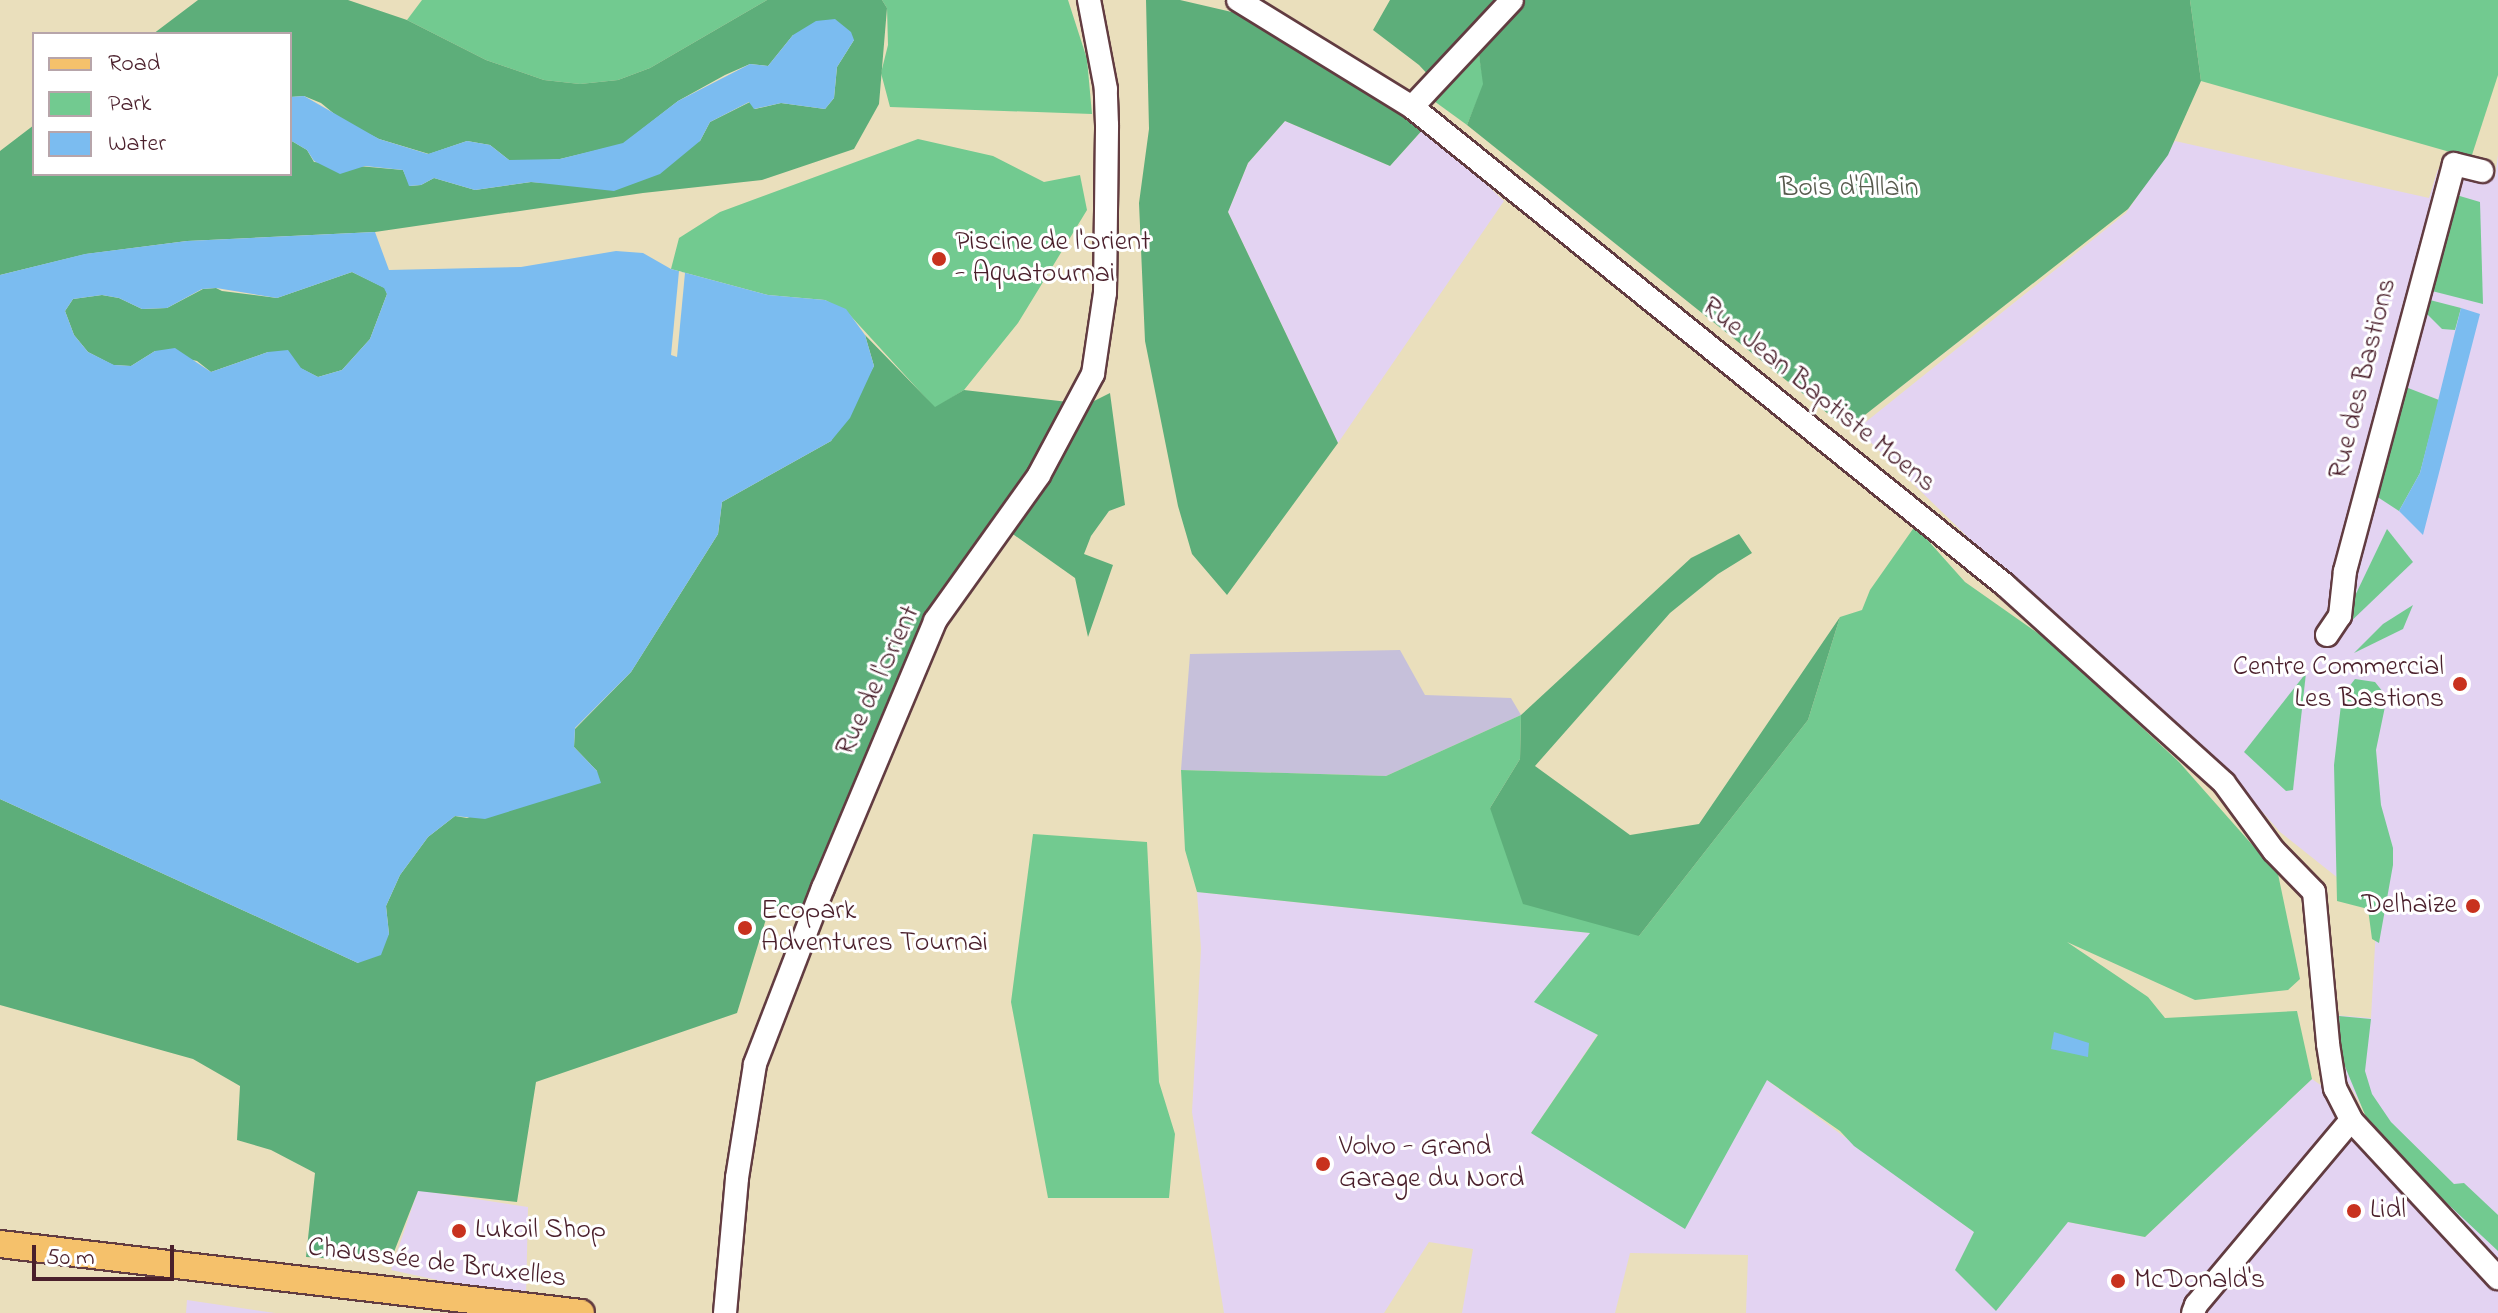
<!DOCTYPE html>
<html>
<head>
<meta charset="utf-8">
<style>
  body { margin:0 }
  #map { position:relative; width:2498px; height:1313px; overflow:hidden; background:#eadfbc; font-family:"Indie Flower",sans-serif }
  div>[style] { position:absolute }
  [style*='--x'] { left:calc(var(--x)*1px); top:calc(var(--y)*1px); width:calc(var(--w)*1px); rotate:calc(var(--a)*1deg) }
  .built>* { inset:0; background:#e3d3f2 }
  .industrial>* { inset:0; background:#c6c0da }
  .green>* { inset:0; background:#72ca90 }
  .forest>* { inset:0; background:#5dae7a }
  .water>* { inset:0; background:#7bbcf0 }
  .pier>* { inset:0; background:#eadfbc }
  .roads { filter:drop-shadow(2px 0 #623c41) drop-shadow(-2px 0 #623c41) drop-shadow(0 2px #623c41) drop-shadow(0 -2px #623c41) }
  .minor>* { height:22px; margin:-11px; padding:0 11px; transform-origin:11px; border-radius:11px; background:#fff }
  .major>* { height:26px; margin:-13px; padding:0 13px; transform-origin:13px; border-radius:13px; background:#f5c16b }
  .dots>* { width:22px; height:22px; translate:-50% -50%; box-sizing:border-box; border:4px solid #fff; border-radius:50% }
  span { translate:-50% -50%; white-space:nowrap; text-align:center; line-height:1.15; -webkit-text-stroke:6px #fff; paint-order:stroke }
  .park-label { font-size:28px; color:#585b4e }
  .poi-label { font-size:28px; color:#4a1f2b }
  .left { translate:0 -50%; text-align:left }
  .right { translate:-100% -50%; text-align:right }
  .street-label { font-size:28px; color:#4a1f2b }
  .legend { position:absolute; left:32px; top:32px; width:260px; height:144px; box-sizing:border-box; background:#fff; border:2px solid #b7a5aa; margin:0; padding:10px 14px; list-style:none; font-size:24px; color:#4a1f2b }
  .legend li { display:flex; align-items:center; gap:16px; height:40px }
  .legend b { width:40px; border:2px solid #b7a5aa }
  .scale { position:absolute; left:32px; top:1245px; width:142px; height:36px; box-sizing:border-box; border:4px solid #4a1f2b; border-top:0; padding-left:10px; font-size:24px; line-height:28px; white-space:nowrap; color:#4a1f2b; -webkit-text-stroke:6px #fff; paint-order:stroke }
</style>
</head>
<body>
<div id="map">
  <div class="built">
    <i style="clip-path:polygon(1285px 121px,1390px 166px,1425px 127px,1504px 201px,1338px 443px,1228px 212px,1248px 163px)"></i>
    <i style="clip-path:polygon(2175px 141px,2429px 198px,2438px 169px,2477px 179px,2495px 177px,2498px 155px,2498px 1313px,1746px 1313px,1748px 1255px,1630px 1253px,1615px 1313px,1462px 1313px,1473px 1249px,1429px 1242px,1384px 1313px,1224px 1313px,1192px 1112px,1201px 949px,1197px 892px,1591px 933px,1598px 1034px,1531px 1133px,1767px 1080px,1974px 1232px,2068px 1222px,2145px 1237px,2312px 1079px,2369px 1119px,2339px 1067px,2334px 1015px,2371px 1018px,2377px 909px,2280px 832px,2208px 750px,2063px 630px,1857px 429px,2126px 213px)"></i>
    <i style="clip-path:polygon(418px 1190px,528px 1207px,526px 1299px,391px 1270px)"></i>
    <i style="clip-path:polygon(187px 1300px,275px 1313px,186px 1313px)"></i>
  </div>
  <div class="industrial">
    <i style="clip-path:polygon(1400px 650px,1425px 695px,1511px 698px,1521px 715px,1386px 776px,1181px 770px,1190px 654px)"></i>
  </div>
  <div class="green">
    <i style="clip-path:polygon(422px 0,767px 0,650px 68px,618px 80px,580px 84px,544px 80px,486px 60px,407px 20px)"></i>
    <i style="clip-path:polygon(882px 0,1068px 0,1087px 59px,1092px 114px,890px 107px,881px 73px,888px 45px,887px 8px)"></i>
    <i style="clip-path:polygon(2190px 0,2498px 0,2498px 75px,2471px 158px,2201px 81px)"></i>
    <i style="clip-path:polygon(1490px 39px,1479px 55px,1484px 84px,1467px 125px,1434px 101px,1437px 89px)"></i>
    <i style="clip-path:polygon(918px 139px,993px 156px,1044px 182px,1080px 175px,1087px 210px,1018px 323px,964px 390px,935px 408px,848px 313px,825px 300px,768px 295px,671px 269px,679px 238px,720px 212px)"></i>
    <i style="clip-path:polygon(2453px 194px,2480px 202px,2483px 304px,2428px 290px)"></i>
    <i style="clip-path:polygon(2426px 299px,2461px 308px,2455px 330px,2442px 329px,2422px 309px)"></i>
    <i style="clip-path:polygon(2403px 386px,2439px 400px,2420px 473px,2399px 511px,2376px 496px)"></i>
    <i style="clip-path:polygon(1915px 526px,1965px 582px,2049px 641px,2179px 762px,2278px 874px,2300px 979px,2288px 990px,2195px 1000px,2067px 942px,2148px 997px,2165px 1018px,2297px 1011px,2312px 1079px,2145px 1237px,2068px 1222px,1996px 1311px,1955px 1270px,1974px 1232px,1854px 1146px,1840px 1131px,1767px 1080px,1685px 1229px,1531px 1133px,1598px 1035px,1534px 1002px,1590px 933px,1197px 892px,1185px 850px,1181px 770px,1386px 776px,1521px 715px,1520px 759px,1490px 808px,1639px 936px,1808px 720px,1840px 617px,1862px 610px,1870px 590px)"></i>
    <i style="clip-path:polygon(2387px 529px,2413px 562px,2345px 627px,2341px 625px)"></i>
    <i style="clip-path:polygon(2413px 605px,2403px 629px,2354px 653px,2383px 624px)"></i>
    <i style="clip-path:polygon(2306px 673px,2293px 790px,2286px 791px,2244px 752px)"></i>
    <i style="clip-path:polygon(2355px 679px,2375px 682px,2387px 697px,2376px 750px,2381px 805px,2393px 848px,2393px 865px,2379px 943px,2372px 939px,2368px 909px,2337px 901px,2334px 765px,2342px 696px)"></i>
    <i style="clip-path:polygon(1033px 834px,1147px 842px,1159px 1082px,1175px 1134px,1169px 1198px,1048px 1198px,1011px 1002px)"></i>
    <i style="clip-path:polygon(2339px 1016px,2371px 1019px,2365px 1071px,2372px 1094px,2391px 1122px,2454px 1184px,2464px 1183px,2498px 1215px,2498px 1251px,2373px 1134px,2341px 1057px)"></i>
  </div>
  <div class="forest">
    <i style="clip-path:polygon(198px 0,348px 0,407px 20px,486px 60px,544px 80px,580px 84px,618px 80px,650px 68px,767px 0,882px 0,887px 8px,879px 104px,854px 149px,762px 180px,643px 193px,375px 232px,187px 241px,86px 254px,0 275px,0 151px,34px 125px,34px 174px,290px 174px,290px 140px,307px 150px,314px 162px,403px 170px,410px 186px,421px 185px,434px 178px,475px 190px,531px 182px,562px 184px,700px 141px,710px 122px,750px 102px,755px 109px,781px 103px,825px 109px,834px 98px,837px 67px,854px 40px,793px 35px,768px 66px,750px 64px,725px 75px,678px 101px,623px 144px,560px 159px,523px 162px,509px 160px,490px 145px,467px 141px,429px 154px,379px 139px,343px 121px,321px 103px,304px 96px,290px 97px,290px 34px,153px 34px)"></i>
    <i style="clip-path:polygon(1146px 0,1180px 0,1249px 16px,1425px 127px,1390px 166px,1285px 121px,1248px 163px,1228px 212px,1338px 443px,1227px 595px,1192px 554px,1178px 506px,1145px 341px,1139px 203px,1149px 129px)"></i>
    <i style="clip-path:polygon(1390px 0,2190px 0,2201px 81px,2168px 155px,2128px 209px,1847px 429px,1467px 125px,1483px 84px,1479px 55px,1512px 6px,1433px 80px,1419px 65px,1373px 30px)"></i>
    <i style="clip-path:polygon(352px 272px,385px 288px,387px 294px,370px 339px,342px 370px,318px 377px,268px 352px,211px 372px,197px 361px,155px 351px,131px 366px,113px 365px,88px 352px,74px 335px,65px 311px,73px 299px,102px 295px,119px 298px,142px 309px,167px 308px,203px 289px,216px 288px,222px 291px,277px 298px)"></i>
    <i style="clip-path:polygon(865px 335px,935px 407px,964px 390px,1077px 403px,915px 639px,805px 909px,770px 906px,737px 1013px,536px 1082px,517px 1202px,418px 1191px,390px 1262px,306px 1257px,315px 1173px,271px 1150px,237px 1140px,240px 1086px,193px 1059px,0 1005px,0 799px,358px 963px,389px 934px,386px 906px,400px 875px,428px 837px,455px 816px,467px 818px,597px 771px,574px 747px,575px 729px,631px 672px,718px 534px,722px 502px,831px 441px,874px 366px)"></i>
    <i style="clip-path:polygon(1110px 393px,1125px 505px,1109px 511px,1091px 536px,1084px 554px,1113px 565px,1088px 637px,1075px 578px,1007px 530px,1094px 401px)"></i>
    <i style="clip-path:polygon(1739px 534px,1752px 553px,1718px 574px,1670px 613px,1535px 766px,1630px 835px,1699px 824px,1840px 617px,1808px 720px,1639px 936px,1523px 904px,1490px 808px,1520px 759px,1521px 715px,1691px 558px)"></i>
  </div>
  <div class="water">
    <i style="clip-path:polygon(835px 19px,851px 32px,854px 40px,837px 67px,834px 98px,825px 109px,781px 103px,754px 109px,749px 102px,710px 122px,700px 141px,660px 174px,614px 191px,531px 182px,475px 190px,434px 178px,421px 185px,409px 186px,403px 170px,365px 166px,340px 174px,314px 161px,307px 150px,290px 140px,290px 97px,304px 96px,379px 139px,428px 154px,467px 141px,490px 145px,509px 160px,560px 159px,623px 143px,678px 101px,750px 64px,768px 66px,793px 35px,816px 21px)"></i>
    <i style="clip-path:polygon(evenodd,375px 232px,389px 270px,521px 267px,616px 251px,643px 253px,671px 269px,768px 295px,825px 300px,846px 309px,865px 335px,874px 366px,850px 418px,831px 441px,722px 502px,718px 534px,631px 672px,575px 728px,574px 747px,597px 771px,601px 783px,485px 819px,455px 816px,428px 837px,400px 875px,386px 906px,389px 934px,381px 955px,358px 963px,0 799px,0 275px,85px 254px,187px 241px,375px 232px,352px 272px,384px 288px,387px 294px,370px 339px,342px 370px,318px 377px,301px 368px,288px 350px,268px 352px,211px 372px,175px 348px,155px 351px,131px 366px,114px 365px,88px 352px,74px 335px,65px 311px,73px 299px,102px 295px,119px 298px,142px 309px,167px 308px,202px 289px,216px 288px,277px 298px,352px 272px)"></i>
    <i style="clip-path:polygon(2461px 308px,2480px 314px,2423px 535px,2399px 511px,2420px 473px)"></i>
    <i style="clip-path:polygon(2054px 1032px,2089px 1043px,2088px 1057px,2051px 1049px)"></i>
  </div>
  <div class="pier">
    <i style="clip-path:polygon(679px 271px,685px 273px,677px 357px,671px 355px)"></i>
  </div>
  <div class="roads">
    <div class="minor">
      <i style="--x:1238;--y:0;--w:204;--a:31.6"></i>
      <i style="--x:1412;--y:107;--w:762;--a:38.87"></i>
      <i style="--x:2005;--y:585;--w:295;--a:42.1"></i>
      <i style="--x:2224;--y:783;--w:84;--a:53.7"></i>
      <i style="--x:2274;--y:851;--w:57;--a:45.7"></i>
      <i style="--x:2314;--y:892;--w:153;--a:84.7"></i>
      <i style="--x:2328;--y:1044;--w:45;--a:81"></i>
      <i style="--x:2335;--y:1088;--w:36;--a:63"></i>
      <i style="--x:2351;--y:1120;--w:216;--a:47.1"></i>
      <i style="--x:1412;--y:107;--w:146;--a:-46.9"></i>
      <i style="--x:2327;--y:635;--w:23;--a:-56"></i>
      <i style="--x:2340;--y:616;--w:45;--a:-83.7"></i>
      <i style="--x:2345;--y:571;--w:421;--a:-75"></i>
      <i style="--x:2454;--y:164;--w:29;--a:14"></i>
      <i style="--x:725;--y:1313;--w:136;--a:-84.9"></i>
      <i style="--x:737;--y:1178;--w:115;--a:-81"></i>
      <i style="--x:755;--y:1064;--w:189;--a:-68.9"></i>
      <i style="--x:823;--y:888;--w:290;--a:-67.2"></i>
      <i style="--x:935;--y:621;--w:179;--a:-54.5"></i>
      <i style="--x:1039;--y:475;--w:115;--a:-61.9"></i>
      <i style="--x:1093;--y:374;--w:82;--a:-81.6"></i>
      <i style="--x:1105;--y:293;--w:168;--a:-89.3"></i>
      <i style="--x:1107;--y:125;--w:36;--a:-92"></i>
      <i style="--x:1106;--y:89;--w:91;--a:-100.8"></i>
      <i style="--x:2193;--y:1313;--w:9;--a:-69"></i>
      <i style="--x:2196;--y:1305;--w:241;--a:-50"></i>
    </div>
    <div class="major">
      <i style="--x:0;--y:1244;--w:585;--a:6.77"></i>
    </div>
  </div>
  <div class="dots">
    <i style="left:939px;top:259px;background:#c8321e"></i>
    <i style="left:2460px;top:684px;background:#c8321e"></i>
    <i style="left:2473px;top:906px;background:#c8321e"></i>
    <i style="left:745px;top:928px;background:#c8321e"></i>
    <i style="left:1323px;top:1164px;background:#c8321e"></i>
    <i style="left:2354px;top:1211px;background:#c8321e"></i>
    <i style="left:459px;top:1231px;background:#c8321e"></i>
    <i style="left:2118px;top:1281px;background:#c8321e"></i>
  </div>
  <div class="park-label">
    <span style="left:1849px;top:189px">Bois d'Allain</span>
  </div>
  <div class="poi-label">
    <span class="left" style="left:955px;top:259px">Piscine de l'Orient<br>- Aquatournai</span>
    <span class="right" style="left:2444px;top:684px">Centre Commercial<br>Les Bastions</span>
    <span class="right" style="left:2457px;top:906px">Delhaize</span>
    <span class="left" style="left:761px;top:928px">Ecopark<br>Adventures Tournai</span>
    <span class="left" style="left:1339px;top:1164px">Volvo - Grand<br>Garage du Nord</span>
    <span class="left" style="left:2370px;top:1211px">Lidl</span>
    <span class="left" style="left:475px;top:1231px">Lukoil Shop</span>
    <span class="left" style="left:2134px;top:1281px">McDonald's</span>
  </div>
  <div class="street-label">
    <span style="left:2364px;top:379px;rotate:-76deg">Rue des Bastions</span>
    <span style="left:1818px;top:396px;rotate:39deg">Rue Jean Baptiste Moens</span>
    <span style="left:879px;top:681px;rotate:-65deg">Rue de l'Orient</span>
    <span style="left:437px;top:1264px;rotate:7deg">Chaussée de Bruxelles</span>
  </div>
  <ul class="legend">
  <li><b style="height:10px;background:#f5c16b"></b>Road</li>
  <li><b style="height:22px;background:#72ca90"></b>Park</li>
  <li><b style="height:22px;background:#7bbcf0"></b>Water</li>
  </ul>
  <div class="scale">50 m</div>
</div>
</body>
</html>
